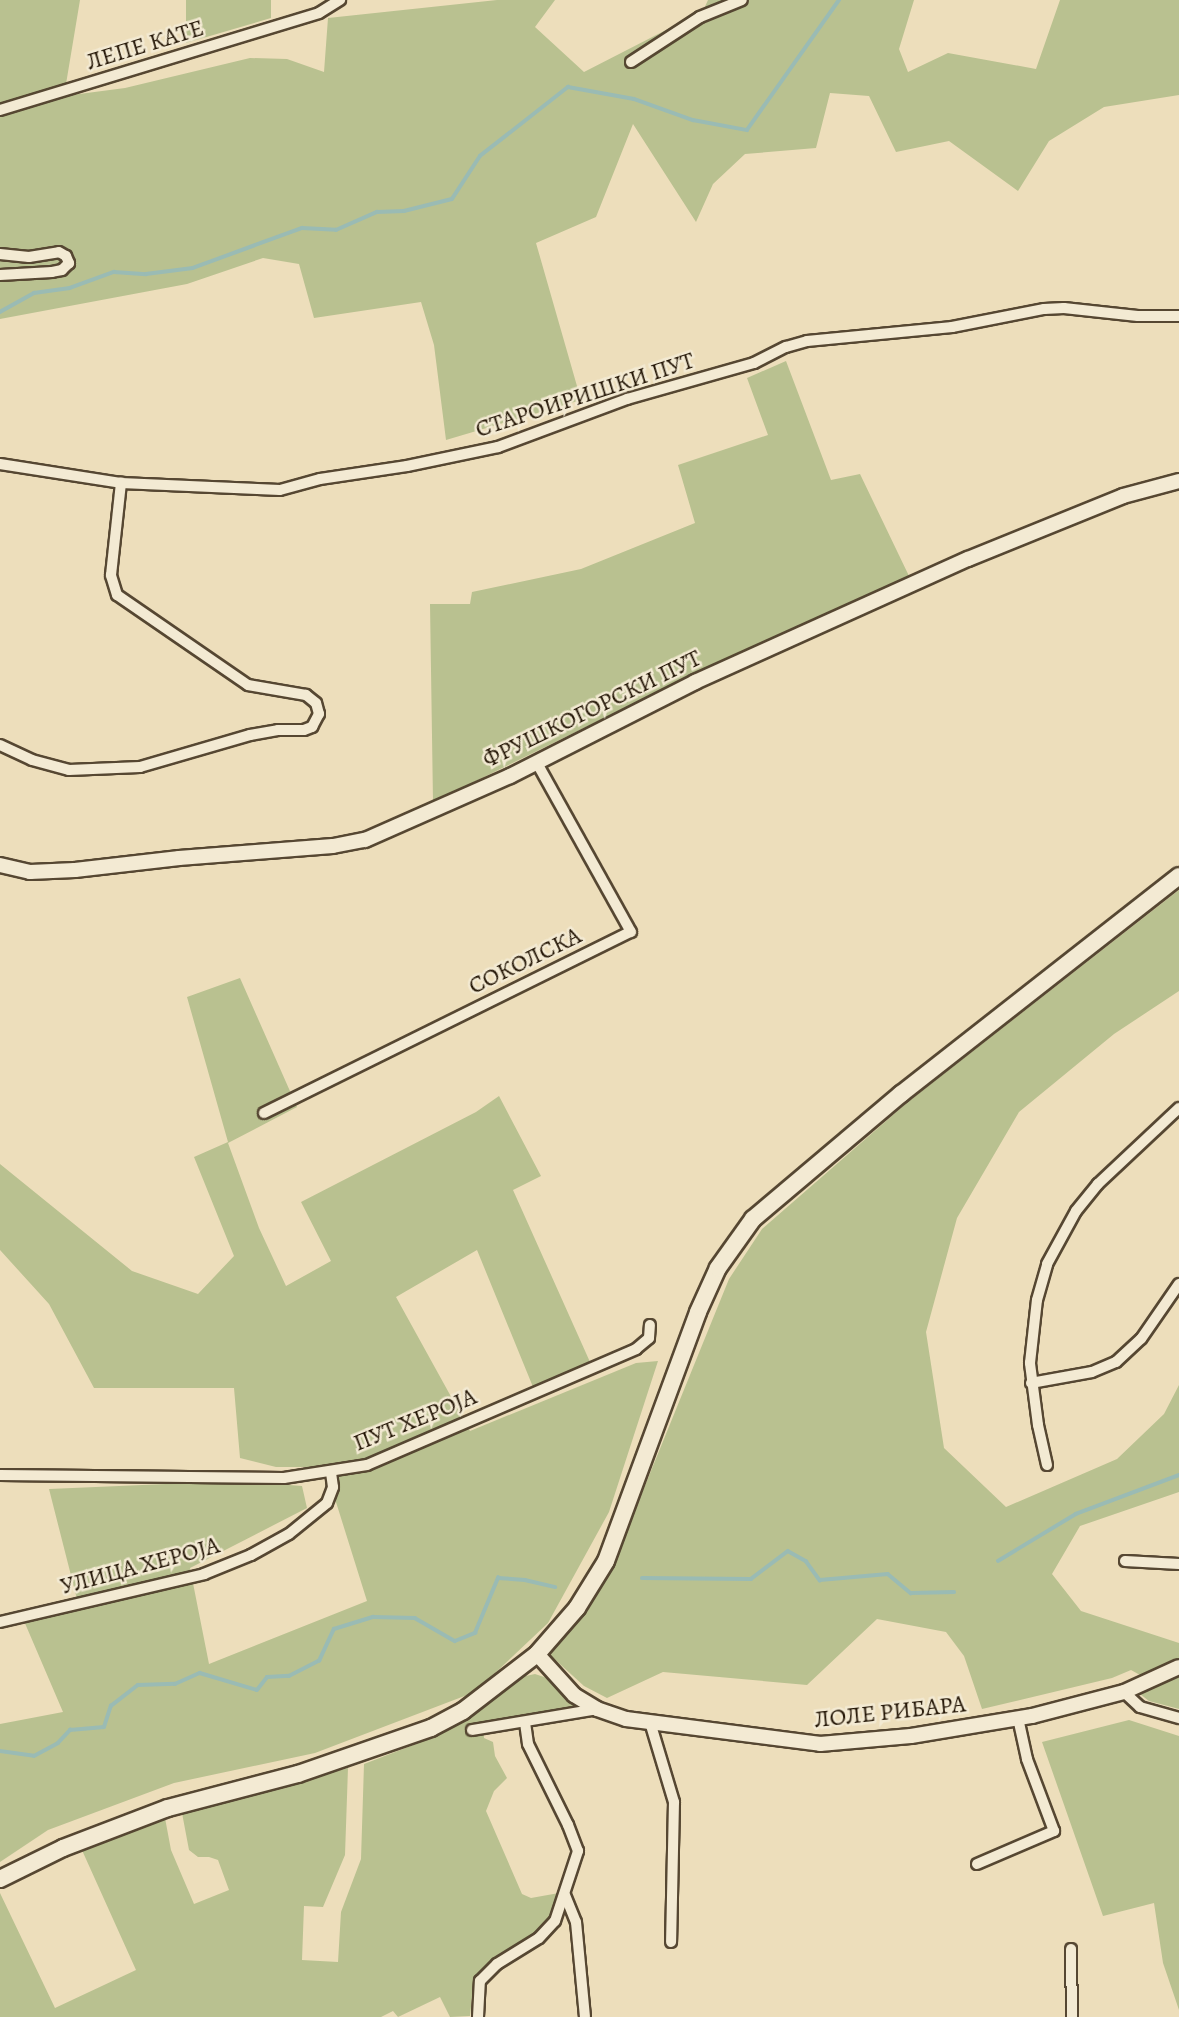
<!DOCTYPE html>
<html>
<head>
<meta charset="utf-8">
<style>
  body { margin:0 }
  #map { position:relative; width:1179px; height:2017px; overflow:hidden; background:#eddebb; font-family:Alegreya,serif }
  div>[style] { position:absolute }
  [style*='--x'] { left:calc(var(--x)*1px); top:calc(var(--y)*1px); width:calc(var(--w)*1px); rotate:calc(var(--a)*1deg) }
  .green>* { inset:0; background:#b9c190 }
  .stream>* { height:3.5px; margin:-1.75px; padding:0 1.75px; transform-origin:1.75px; border-radius:1.75px; background:#9abbb4 }
  .roads { filter:drop-shadow(2px 0 #564732) drop-shadow(-2px 0 #564732) drop-shadow(0 2px #564732) drop-shadow(0 -2px #564732) }
  .minor>* { height:10px; margin:-5px; padding:0 5px; transform-origin:5px; border-radius:5px; background:#f3ead3 }
  .tertiary>* { height:14px; margin:-7px; padding:0 7px; transform-origin:7px; border-radius:7px; background:#f3ead3 }
  .secondary>* { height:16px; margin:-8px; padding:0 8px; transform-origin:8px; border-radius:8px; background:#f3ead3 }
  span { translate:-50% -50%; white-space:nowrap; text-align:center; line-height:1.15; -webkit-text-stroke:5px #f3ead3; paint-order:stroke }
  .street-label { font-size:24px; color:#231505 }
</style>
</head>
<body>
<div id="map">
  <div class="green">
    <i style="clip-path:polygon(0 0,80px 0,64px 96px,125px 88px,250px 58px,287px 59px,324px 72px,328px 18px,497px 0,555px 0,535px 27px,584px 72px,703px 11px,708px 0,914px 0,899px 49px,908px 72px,948px 53px,1036px 69px,1060px 0,1179px 0,1179px 95px,1104px 107px,1049px 141px,1018px 191px,949px 141px,896px 152px,869px 96px,830px 93px,816px 148px,745px 154px,713px 184px,696px 222px,633px 124px,596px 217px,536px 243px,581px 400px,446px 440px,434px 345px,421px 302px,314px 318px,299px 264px,263px 258px,187px 284px,0 319px)"></i>
    <i style="clip-path:polygon(186px 0,271px 0,271px 18px,186px 43px)"></i>
    <i style="clip-path:polygon(786px 361px,831px 480px,860px 474px,909px 576px,694px 674px,433px 802px,430px 604px,470px 604px,472px 592px,581px 569px,695px 523px,678px 465px,768px 435px,747px 378px)"></i>
    <i style="clip-path:polygon(1179px 890px,1179px 991px,1114px 1034px,1019px 1112px,957px 1218px,926px 1332px,944px 1448px,1006px 1507px,1117px 1459px,1164px 1414px,1179px 1385px,1179px 1492px,1080px 1526px,1052px 1574px,1081px 1611px,1179px 1643px,1179px 1659px,1140px 1675px,1131px 1670px,1112px 1678px,982px 1709px,964px 1656px,946px 1632px,877px 1619px,807px 1685px,663px 1672px,607px 1698px,584px 1686px,550px 1655px,582px 1612px,618px 1552px,729px 1279px,762px 1229px,908px 1102px)"></i>
    <i style="clip-path:polygon(240px 978px,297px 1107px,228px 1143px,259px 1228px,286px 1286px,331px 1261px,301px 1202px,476px 1112px,499px 1096px,541px 1176px,513px 1190px,590px 1362px,533px 1387px,477px 1250px,396px 1297px,470px 1431px,636px 1363px,658px 1361px,609px 1512px,548px 1623px,475px 1692px,315px 1753px,174px 1783px,48px 1830px,0 1862px,0 1724px,63px 1712px,21px 1614px,78px 1603px,49px 1489px,236px 1481px,302px 1486px,307px 1508px,190px 1568px,209px 1664px,367px 1601px,325px 1467px,276px 1467px,240px 1458px,234px 1388px,94px 1388px,49px 1304px,0 1250px,0 1164px,132px 1271px,198px 1294px,234px 1256px,194px 1157px,228px 1142px,187px 997px)"></i>
    <i style="clip-path:polygon(535px 1674px,547px 1678px,572px 1701px,574px 1708px,483px 1727px,484px 1738px,493px 1742px,495px 1756px,507px 1778px,494px 1791px,486px 1811px,522px 1894px,531px 1898px,559px 1893px,550px 1917px,535px 1933px,494px 1959px,474px 1978px,470px 2016px,450px 2017px,440px 1997px,398px 2017px,393px 2011px,381px 2017px,0 2017px,0 1893px,55px 2008px,136px 1970px,81px 1848px,165px 1818px,171px 1850px,194px 1904px,229px 1890px,218px 1860px,209px 1857px,198px 1857px,189px 1850px,182px 1813px,348px 1768px,345px 1855px,323px 1907px,304px 1906px,302px 1960px,338px 1962px,341px 1912px,361px 1859px,364px 1764px,434px 1737px,521px 1677px)"></i>
    <i style="clip-path:polygon(1179px 1675px,1179px 1709px,1149px 1701px,1140px 1694px)"></i>
    <i style="clip-path:polygon(1129px 1720px,1179px 1736px,1179px 2010px,1163px 1963px,1154px 1903px,1103px 1916px,1042px 1742px)"></i>
  </div>
  <div class="stream">
    <i style="--x:0;--y:312;--w:39;--a:-29"></i>
    <i style="--x:34;--y:293;--w:36;--a:-8"></i>
    <i style="--x:70;--y:288;--w:47;--a:-20"></i>
    <i style="--x:114;--y:272;--w:32;--a:4"></i>
    <i style="--x:146;--y:274;--w:47;--a:-7.3"></i>
    <i style="--x:193;--y:268;--w:116;--a:-20.2"></i>
    <i style="--x:302;--y:228;--w:34;--a:3"></i>
    <i style="--x:336;--y:230;--w:45;--a:-23.7"></i>
    <i style="--x:377;--y:212;--w:27;--a:-2"></i>
    <i style="--x:404;--y:211;--w:49;--a:-14"></i>
    <i style="--x:452;--y:199;--w:51;--a:-56.9"></i>
    <i style="--x:480;--y:156;--w:112;--a:-38.1"></i>
    <i style="--x:568;--y:87;--w:67;--a:10.3"></i>
    <i style="--x:634;--y:99;--w:63;--a:19.6"></i>
    <i style="--x:693;--y:120;--w:55;--a:10.5"></i>
    <i style="--x:747;--y:130;--w:159;--a:-54.7"></i>
    <i style="--x:998;--y:1561;--w:91;--a:-31.1"></i>
    <i style="--x:1076;--y:1514;--w:110;--a:-20.7"></i>
    <i style="--x:642;--y:1578;--w:109;--a:0.5"></i>
    <i style="--x:751;--y:1579;--w:46;--a:-37.1"></i>
    <i style="--x:788;--y:1551;--w:21;--a:29"></i>
    <i style="--x:806;--y:1561;--w:24;--a:54"></i>
    <i style="--x:820;--y:1580;--w:68;--a:-5"></i>
    <i style="--x:888;--y:1574;--w:30;--a:40"></i>
    <i style="--x:911;--y:1593;--w:43;--a:-1.3"></i>
    <i style="--x:0;--y:1751;--w:34;--a:8"></i>
    <i style="--x:34;--y:1756;--w:27;--a:-28"></i>
    <i style="--x:58;--y:1743;--w:18;--a:-47"></i>
    <i style="--x:70;--y:1730;--w:34;--a:-5"></i>
    <i style="--x:104;--y:1727;--w:22;--a:-72"></i>
    <i style="--x:111;--y:1706;--w:34;--a:-38"></i>
    <i style="--x:138;--y:1685;--w:37;--a:-2"></i>
    <i style="--x:175;--y:1684;--w:27;--a:-24"></i>
    <i style="--x:200;--y:1673;--w:59;--a:16.6"></i>
    <i style="--x:257;--y:1690;--w:16;--a:-52"></i>
    <i style="--x:267;--y:1677;--w:22;--a:-3"></i>
    <i style="--x:289;--y:1676;--w:34;--a:-27"></i>
    <i style="--x:319;--y:1661;--w:35;--a:-65"></i>
    <i style="--x:334;--y:1629;--w:41;--a:-17.1"></i>
    <i style="--x:373;--y:1617;--w:42;--a:1.4"></i>
    <i style="--x:415;--y:1618;--w:46;--a:29.9"></i>
    <i style="--x:455;--y:1641;--w:22;--a:-22"></i>
    <i style="--x:475;--y:1633;--w:60;--a:-67.3"></i>
    <i style="--x:498;--y:1578;--w:27;--a:4"></i>
    <i style="--x:525;--y:1580;--w:31;--a:13"></i>
  </div>
  <div class="roads">
    <div class="minor">
      <i style="--x:631;--y:62;--w:82;--a:-33.1"></i>
      <i style="--x:700;--y:17;--w:45;--a:-22"></i>
      <i style="--x:0;--y:110;--w:333;--a:-16.9"></i>
      <i style="--x:319;--y:13;--w:25;--a:-32"></i>
      <i style="--x:0;--y:254;--w:29;--a:6"></i>
      <i style="--x:29;--y:257;--w:30;--a:-9"></i>
      <i style="--x:59;--y:252;--w:8;--a:30"></i>
      <i style="--x:66;--y:256;--w:8;--a:67"></i>
      <i style="--x:69;--y:263;--w:10;--a:135"></i>
      <i style="--x:62;--y:270;--w:10;--a:169"></i>
      <i style="--x:52;--y:272;--w:52;--a:176.7"></i>
      <i style="--x:0;--y:464;--w:122;--a:8.9"></i>
      <i style="--x:121;--y:483;--w:159;--a:2.5"></i>
      <i style="--x:280;--y:490;--w:41;--a:-15.4"></i>
      <i style="--x:320;--y:479;--w:88;--a:-8.5"></i>
      <i style="--x:407;--y:466;--w:93;--a:-11.8"></i>
      <i style="--x:498;--y:447;--w:138;--a:-20.4"></i>
      <i style="--x:627;--y:399;--w:132;--a:-15.8"></i>
      <i style="--x:754;--y:363;--w:36;--a:-27"></i>
      <i style="--x:786;--y:347;--w:22;--a:-16"></i>
      <i style="--x:807;--y:341;--w:146;--a:-5.5"></i>
      <i style="--x:952;--y:327;--w:94;--a:-11.1"></i>
      <i style="--x:1044;--y:309;--w:20;--a:-3"></i>
      <i style="--x:1064;--y:308;--w:74;--a:6.2"></i>
      <i style="--x:1138;--y:316;--w:41;--a:0"></i>
      <i style="--x:0;--y:745;--w:35;--a:25"></i>
      <i style="--x:32;--y:760;--w:38;--a:15"></i>
      <i style="--x:69;--y:770;--w:71;--a:-2.4"></i>
      <i style="--x:140;--y:767;--w:115;--a:-16.2"></i>
      <i style="--x:250;--y:735;--w:28;--a:-10"></i>
      <i style="--x:278;--y:730;--w:26;--a:0"></i>
      <i style="--x:304;--y:730;--w:9;--a:-21"></i>
      <i style="--x:312;--y:727;--w:15;--a:-62"></i>
      <i style="--x:319;--y:714;--w:11;--a:-105"></i>
      <i style="--x:316;--y:703;--w:13;--a:-141"></i>
      <i style="--x:306;--y:695;--w:59;--a:-170.2"></i>
      <i style="--x:248;--y:685;--w:159;--a:-145.5"></i>
      <i style="--x:117;--y:595;--w:21;--a:-107"></i>
      <i style="--x:111;--y:575;--w:93;--a:-83.8"></i>
      <i style="--x:264;--y:1113;--w:409;--a:-26.3"></i>
      <i style="--x:631;--y:932;--w:193;--a:-119.1"></i>
      <i style="--x:1031;--y:1383;--w:62;--a:-10.2"></i>
      <i style="--x:1092;--y:1372;--w:26;--a:-23"></i>
      <i style="--x:1116;--y:1362;--w:34;--a:-43"></i>
      <i style="--x:1141;--y:1339;--w:67;--a:-55.4"></i>
      <i style="--x:1047;--y:1465;--w:41;--a:-102.7"></i>
      <i style="--x:1038;--y:1425;--w:63;--a:-97.4"></i>
      <i style="--x:1030;--y:1363;--w:63;--a:-83.7"></i>
      <i style="--x:1037;--y:1300;--w:37;--a:-74"></i>
      <i style="--x:1047;--y:1264;--w:60;--a:-61.3"></i>
      <i style="--x:1076;--y:1211;--w:35;--a:-51"></i>
      <i style="--x:1098;--y:1184;--w:111;--a:-43.2"></i>
      <i style="--x:0;--y:1475;--w:284;--a:0.6"></i>
      <i style="--x:284;--y:1478;--w:84;--a:-8.9"></i>
      <i style="--x:367;--y:1465;--w:293;--a:-23.3"></i>
      <i style="--x:636;--y:1349;--w:17;--a:-40"></i>
      <i style="--x:649;--y:1338;--w:13;--a:-86"></i>
      <i style="--x:1125;--y:1561;--w:54;--a:3.2"></i>
      <i style="--x:0;--y:1622;--w:210;--a:-13.2"></i>
      <i style="--x:204;--y:1574;--w:51;--a:-22"></i>
      <i style="--x:251;--y:1555;--w:43;--a:-28.9"></i>
      <i style="--x:289;--y:1534;--w:49;--a:-39.2"></i>
      <i style="--x:327;--y:1503;--w:17;--a:-69"></i>
      <i style="--x:333;--y:1487;--w:15;--a:-98"></i>
      <i style="--x:1124;--y:1692;--w:22;--a:43"></i>
      <i style="--x:1140;--y:1707;--w:41;--a:15.8"></i>
      <i style="--x:650;--y:1722;--w:84;--a:73.3"></i>
      <i style="--x:674;--y:1802;--w:140;--a:91.2"></i>
      <i style="--x:472;--y:1730;--w:127;--a:-9.5"></i>
      <i style="--x:977;--y:1864;--w:84;--a:-23.2"></i>
      <i style="--x:1054;--y:1831;--w:77;--a:-110.6"></i>
      <i style="--x:1027;--y:1759;--w:42;--a:-102.4"></i>
      <i style="--x:565;--y:1895;--w:29;--a:68"></i>
      <i style="--x:576;--y:1922;--w:95;--a:84.6"></i>
      <i style="--x:1071;--y:1949;--w:68;--a:89.2"></i>
      <i style="--x:478;--y:2017;--w:36;--a:-87"></i>
      <i style="--x:480;--y:1981;--w:24;--a:-45"></i>
      <i style="--x:497;--y:1964;--w:49;--a:-31.8"></i>
      <i style="--x:539;--y:1938;--w:23;--a:-47"></i>
      <i style="--x:555;--y:1921;--w:74;--a:-71.8"></i>
      <i style="--x:578;--y:1851;--w:28;--a:-111"></i>
      <i style="--x:568;--y:1825;--w:90;--a:-116.3"></i>
      <i style="--x:528;--y:1744;--w:22;--a:-98"></i>
    </div>
    <div class="tertiary">
      <i style="--x:0;--y:865;--w:31;--a:13"></i>
      <i style="--x:30;--y:872;--w:45;--a:-2.5"></i>
      <i style="--x:75;--y:870;--w:105;--a:-6.6"></i>
      <i style="--x:179;--y:858;--w:154;--a:-4.5"></i>
      <i style="--x:333;--y:846;--w:33;--a:-11"></i>
      <i style="--x:365;--y:840;--w:158;--a:-23.8"></i>
      <i style="--x:510;--y:776;--w:208;--a:-26.9"></i>
      <i style="--x:695;--y:682;--w:299;--a:-24.3"></i>
      <i style="--x:968;--y:559;--w:167;--a:-22.1"></i>
      <i style="--x:1123;--y:496;--w:58;--a:-15"></i>
      <i style="--x:537;--y:1654;--w:55;--a:47.9"></i>
      <i style="--x:574;--y:1695;--w:27;--a:31"></i>
      <i style="--x:597;--y:1709;--w:31;--a:19"></i>
      <i style="--x:626;--y:1719;--w:196;--a:7.3"></i>
      <i style="--x:820;--y:1744;--w:91;--a:-5"></i>
      <i style="--x:911;--y:1736;--w:123;--a:-9.4"></i>
      <i style="--x:1032;--y:1716;--w:95;--a:-14.6"></i>
      <i style="--x:1124;--y:1692;--w:60;--a:-24.4"></i>
    </div>
    <div class="secondary">
      <i style="--x:0;--y:1879;--w:70;--a:-26.2"></i>
      <i style="--x:63;--y:1848;--w:112;--a:-20.9"></i>
      <i style="--x:168;--y:1808;--w:134;--a:-14.7"></i>
      <i style="--x:298;--y:1774;--w:141;--a:-19.1"></i>
      <i style="--x:431;--y:1728;--w:36;--a:-28"></i>
      <i style="--x:463;--y:1711;--w:93;--a:-37.6"></i>
      <i style="--x:537;--y:1654;--w:61;--a:-49"></i>
      <i style="--x:577;--y:1608;--w:55;--a:-58.3"></i>
      <i style="--x:606;--y:1561;--w:265;--a:-69.7"></i>
      <i style="--x:698;--y:1312;--w:48;--a:-65.6"></i>
      <i style="--x:718;--y:1268;--w:60;--a:-54.5"></i>
      <i style="--x:753;--y:1219;--w:194;--a:-40.2"></i>
      <i style="--x:901;--y:1094;--w:353;--a:-38.1"></i>
    </div>
  </div>
  <div class="street-label">
    <span style="left:145px;top:45px;rotate:-17deg">ЛЕПЕ КАТЕ</span>
    <span style="left:585px;top:395px;rotate:-18deg">СТАРОИРИШКИ ПУТ</span>
    <span style="left:592px;top:709px;rotate:-26deg">ФРУШКОГОРСКИ ПУТ</span>
    <span style="left:525px;top:961px;rotate:-26deg">СОКОЛСКА</span>
    <span style="left:415px;top:1420px;rotate:-22deg">ПУТ ХЕРОЈА</span>
    <span style="left:140px;top:1566px;rotate:-15deg">УЛИЦА ХЕРОЈА</span>
    <span style="left:890px;top:1712px;rotate:-6deg">ЛОЛЕ РИБАРА</span>
  </div>
</div>
</body>
</html>
